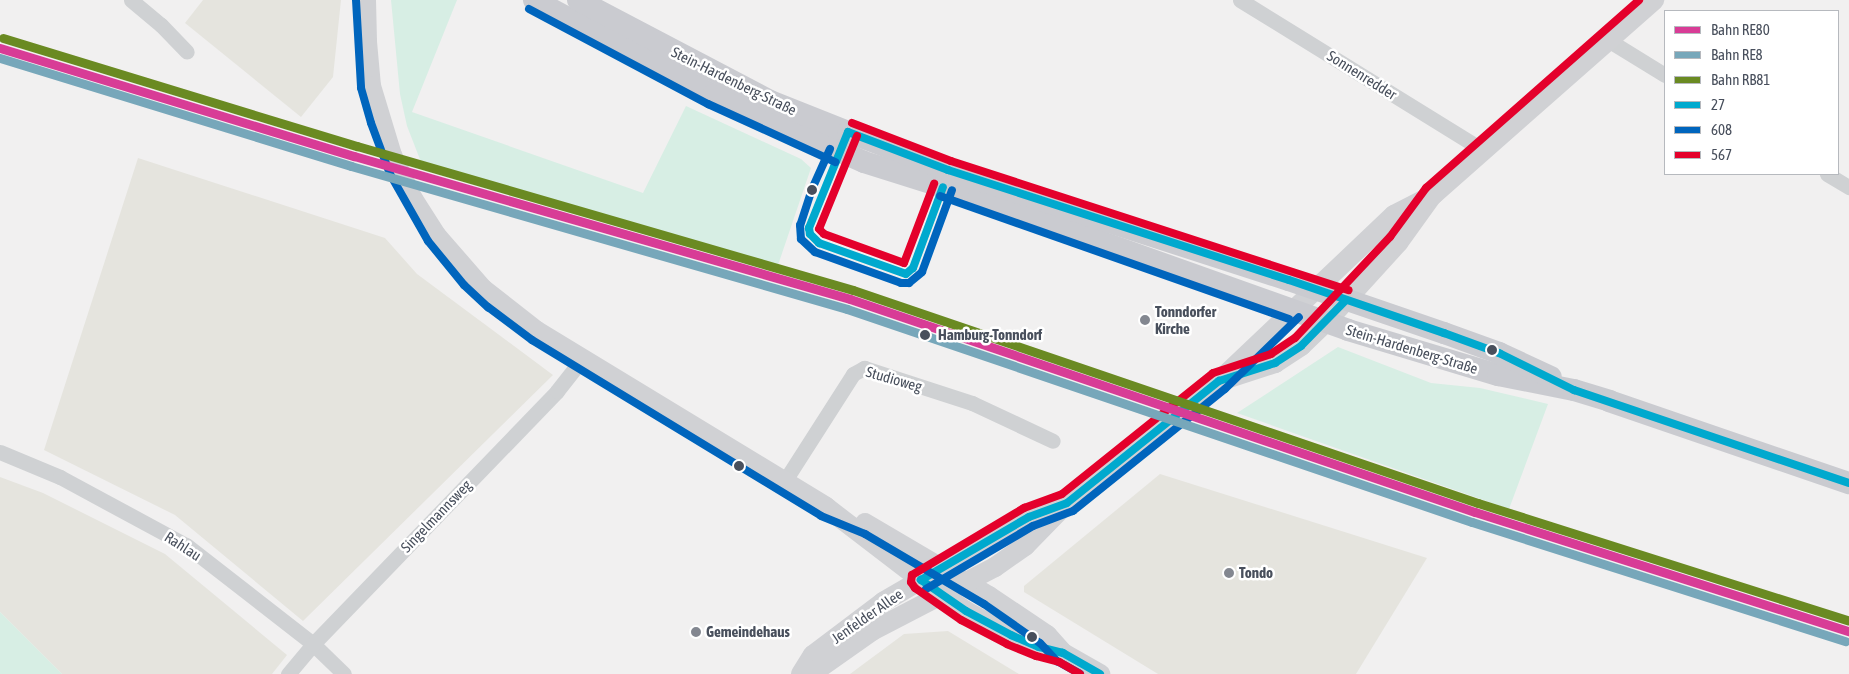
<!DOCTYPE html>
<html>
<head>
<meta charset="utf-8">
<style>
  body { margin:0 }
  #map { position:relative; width:1849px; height:674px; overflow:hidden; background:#f1f0f0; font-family:"Asap Condensed",sans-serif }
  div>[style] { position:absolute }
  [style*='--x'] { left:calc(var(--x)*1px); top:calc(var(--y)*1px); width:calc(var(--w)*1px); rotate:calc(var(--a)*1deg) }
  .commercial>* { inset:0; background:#e5e4de }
  .green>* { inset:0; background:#d7eee4 }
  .street>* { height:15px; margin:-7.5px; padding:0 7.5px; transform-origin:7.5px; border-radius:7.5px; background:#cfd1d3 }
  .secondary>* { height:20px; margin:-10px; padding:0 10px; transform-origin:10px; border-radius:10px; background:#d0d1d4 }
  .primary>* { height:22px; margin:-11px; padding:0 11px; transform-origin:11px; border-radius:11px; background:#cacbd0 }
  .bus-1>* { height:8px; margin:-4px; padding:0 4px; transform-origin:4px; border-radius:4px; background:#00a9ce }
  .bus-2>* { height:8px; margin:-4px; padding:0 4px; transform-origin:4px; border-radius:4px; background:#0065bd }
  .bus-3>* { height:8px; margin:-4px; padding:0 4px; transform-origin:4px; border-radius:4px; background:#e4002b }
  .rail-1>* { height:9px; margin:-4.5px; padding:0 4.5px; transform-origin:4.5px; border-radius:4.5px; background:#d83c96 }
  .rail-2>* { height:9px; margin:-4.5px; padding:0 4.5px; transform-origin:4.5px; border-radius:4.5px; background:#77a7ba }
  .rail-3>* { height:9px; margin:-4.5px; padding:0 4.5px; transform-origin:4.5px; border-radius:4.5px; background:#6a8a22 }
  .dots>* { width:14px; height:14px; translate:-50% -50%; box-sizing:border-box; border:2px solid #fff; border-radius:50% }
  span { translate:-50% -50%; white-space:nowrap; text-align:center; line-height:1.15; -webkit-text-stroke:5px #fff; paint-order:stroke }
  .street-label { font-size:15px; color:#484f5c }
  .poi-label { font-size:15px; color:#484f5c; font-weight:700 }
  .left { translate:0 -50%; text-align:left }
  .stop-label { font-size:15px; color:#484f5c; font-weight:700 }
  .legend { position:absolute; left:1664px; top:10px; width:175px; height:165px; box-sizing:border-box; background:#fff; border:1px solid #b6b9be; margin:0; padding:6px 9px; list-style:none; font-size:15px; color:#484f5c }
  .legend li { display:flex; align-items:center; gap:10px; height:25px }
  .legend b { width:25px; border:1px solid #b6b9be }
</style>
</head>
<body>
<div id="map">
  <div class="commercial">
    <i style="clip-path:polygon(203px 0,341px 0,333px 77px,301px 117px,185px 23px)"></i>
    <i style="clip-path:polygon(138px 158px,385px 238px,417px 274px,553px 375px,303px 621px,175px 515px,44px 450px)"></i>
    <i style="clip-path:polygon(1160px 474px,1427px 558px,1356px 674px,1158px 674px,1024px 592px,1024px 586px)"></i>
    <i style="clip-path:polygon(0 477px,43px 493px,165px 554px,287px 655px,272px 674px,62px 674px,0 612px)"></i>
    <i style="clip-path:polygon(948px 631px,1019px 674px,850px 674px,904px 634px)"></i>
  </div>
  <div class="green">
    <i style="clip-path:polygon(391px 0,457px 0,412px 112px,643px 193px,686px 106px,801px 159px,811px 168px,777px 268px,421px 162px,407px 126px,400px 94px)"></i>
    <i style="clip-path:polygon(1338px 347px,1431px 383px,1480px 388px,1548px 404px,1509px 509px,1237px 413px)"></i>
    <i style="clip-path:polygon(0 612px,62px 674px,0 674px)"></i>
  </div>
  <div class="street">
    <i style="--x:131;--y:0;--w:39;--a:40"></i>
    <i style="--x:161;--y:25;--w:37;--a:46"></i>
    <i style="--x:1240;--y:0;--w:286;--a:31.7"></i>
    <i style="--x:1608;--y:40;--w:67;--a:31.6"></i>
    <i style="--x:1827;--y:174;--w:26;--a:31"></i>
    <i style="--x:0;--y:452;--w:65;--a:22.6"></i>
    <i style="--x:60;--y:477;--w:143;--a:28.4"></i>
    <i style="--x:186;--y:545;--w:161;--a:37.9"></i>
    <i style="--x:313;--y:644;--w:43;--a:44.1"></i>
    <i style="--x:784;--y:482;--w:128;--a:-57.4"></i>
    <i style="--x:853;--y:374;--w:13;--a:-29"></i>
    <i style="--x:864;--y:368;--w:114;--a:18"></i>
    <i style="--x:972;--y:403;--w:89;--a:25.1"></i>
    <i style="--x:288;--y:674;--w:39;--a:-50"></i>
    <i style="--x:313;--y:644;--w:351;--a:-46"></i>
    <i style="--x:557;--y:391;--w:42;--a:-51.8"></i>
  </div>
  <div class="secondary">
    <i style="--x:366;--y:0;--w:42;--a:88.6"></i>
    <i style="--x:367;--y:42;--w:44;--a:84.8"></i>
    <i style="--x:371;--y:86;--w:72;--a:73.1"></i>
    <i style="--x:392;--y:155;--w:49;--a:64.5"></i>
    <i style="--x:413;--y:199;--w:43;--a:57.4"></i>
    <i style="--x:436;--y:235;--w:72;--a:49"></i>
    <i style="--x:483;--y:289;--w:68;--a:37.9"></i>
    <i style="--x:537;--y:331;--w:338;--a:31.3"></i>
    <i style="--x:826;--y:507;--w:120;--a:37.5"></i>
    <i style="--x:921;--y:580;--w:55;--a:34.6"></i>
    <i style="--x:966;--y:611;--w:51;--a:28.1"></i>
    <i style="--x:1011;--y:635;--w:30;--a:23"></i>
    <i style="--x:1039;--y:647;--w:25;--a:14"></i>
    <i style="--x:1223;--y:380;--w:55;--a:-18.1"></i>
    <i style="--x:1275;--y:363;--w:31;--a:-33"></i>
    <i style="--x:1301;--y:346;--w:35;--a:-44"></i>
    <i style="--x:1326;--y:322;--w:107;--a:-47.7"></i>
    <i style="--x:1398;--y:243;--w:57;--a:-54.3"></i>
    <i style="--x:865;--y:523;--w:144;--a:30.5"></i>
    <i style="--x:989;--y:596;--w:70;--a:33.9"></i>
    <i style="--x:1047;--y:635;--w:24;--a:48"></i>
    <i style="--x:1063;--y:653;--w:43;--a:29.6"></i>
    <i style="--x:801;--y:674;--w:22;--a:-58"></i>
    <i style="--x:813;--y:655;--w:88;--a:-37.1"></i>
    <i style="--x:883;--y:602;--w:169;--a:-30.2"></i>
    <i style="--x:1029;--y:517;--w:36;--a:-21"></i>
    <i style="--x:811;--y:674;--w:75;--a:-35.2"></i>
    <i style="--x:872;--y:631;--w:139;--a:-27.5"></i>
    <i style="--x:995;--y:567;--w:37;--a:-35"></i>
    <i style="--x:1025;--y:546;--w:60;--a:-45.7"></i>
    <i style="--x:1067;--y:503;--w:50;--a:-40.1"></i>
    <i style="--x:1105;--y:471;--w:145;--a:-38.3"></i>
    <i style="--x:1219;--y:381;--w:241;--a:-43.5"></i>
    <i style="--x:1394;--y:215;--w:44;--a:-27.1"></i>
    <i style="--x:1433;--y:195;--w:295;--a:-41.4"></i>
  </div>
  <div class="primary">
    <i style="--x:534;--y:0;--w:203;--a:28"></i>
    <i style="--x:713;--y:95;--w:165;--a:23.9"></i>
    <i style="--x:864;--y:162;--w:120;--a:17.5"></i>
    <i style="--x:978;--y:198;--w:393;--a:19.6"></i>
    <i style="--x:1348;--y:330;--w:157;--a:16.7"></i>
    <i style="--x:1498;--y:375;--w:77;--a:11.2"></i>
    <i style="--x:1574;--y:390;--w:37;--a:17"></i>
    <i style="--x:1609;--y:401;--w:254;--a:18.9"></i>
    <i style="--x:578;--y:0;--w:217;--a:27.7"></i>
    <i style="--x:770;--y:101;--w:84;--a:21.7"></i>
    <i style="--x:848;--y:132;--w:107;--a:20.8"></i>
    <i style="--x:948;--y:170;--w:358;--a:17.9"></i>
    <i style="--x:1289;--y:280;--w:164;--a:18.9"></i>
    <i style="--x:1444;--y:333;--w:59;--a:20"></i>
    <i style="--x:1499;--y:353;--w:57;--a:24.8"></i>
  </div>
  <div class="bus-1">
    <i style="--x:848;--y:132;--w:107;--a:20.8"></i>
    <i style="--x:948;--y:170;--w:358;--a:17.9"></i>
    <i style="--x:1289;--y:280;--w:164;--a:18.9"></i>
    <i style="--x:1444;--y:333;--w:59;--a:20"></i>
    <i style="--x:1499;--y:353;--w:84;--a:26.3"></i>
    <i style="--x:1574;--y:390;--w:290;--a:18.7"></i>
    <i style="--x:848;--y:132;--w:104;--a:112.1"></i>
    <i style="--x:809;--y:228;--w:6;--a:81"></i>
    <i style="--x:810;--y:234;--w:13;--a:45"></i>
    <i style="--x:819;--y:243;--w:92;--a:19.6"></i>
    <i style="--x:906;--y:274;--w:9;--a:-41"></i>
    <i style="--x:913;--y:268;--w:86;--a:-69.7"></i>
    <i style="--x:1100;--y:674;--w:43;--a:-150.4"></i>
    <i style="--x:1063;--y:653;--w:25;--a:-166"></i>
    <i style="--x:1039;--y:647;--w:30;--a:-157"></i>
    <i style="--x:1011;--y:635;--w:51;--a:-151.9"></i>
    <i style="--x:966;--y:611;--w:55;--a:-145.4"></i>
    <i style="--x:921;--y:580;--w:125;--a:-30.3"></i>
    <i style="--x:1029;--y:517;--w:40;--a:-20.2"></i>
    <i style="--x:1067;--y:503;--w:195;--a:-38.8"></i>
    <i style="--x:1219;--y:381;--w:59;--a:-17.8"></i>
    <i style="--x:1275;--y:363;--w:31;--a:-33"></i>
    <i style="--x:1301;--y:346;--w:64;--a:-45.6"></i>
  </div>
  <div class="bus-2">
    <i style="--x:356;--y:0;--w:88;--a:86.7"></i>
    <i style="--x:361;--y:88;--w:36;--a:74"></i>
    <i style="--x:371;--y:123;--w:54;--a:69.6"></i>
    <i style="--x:390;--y:174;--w:77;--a:60.4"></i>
    <i style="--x:428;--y:241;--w:57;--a:50.7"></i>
    <i style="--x:464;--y:285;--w:33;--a:43"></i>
    <i style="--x:488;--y:307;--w:55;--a:36.9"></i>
    <i style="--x:532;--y:340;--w:338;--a:31.3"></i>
    <i style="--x:821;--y:516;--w:48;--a:22.2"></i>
    <i style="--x:865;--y:534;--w:138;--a:30.5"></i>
    <i style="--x:984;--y:604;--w:68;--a:34.9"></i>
    <i style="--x:1040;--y:643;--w:25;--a:47"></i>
    <i style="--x:1057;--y:661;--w:26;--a:29"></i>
    <i style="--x:529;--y:9;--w:203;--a:28"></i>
    <i style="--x:708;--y:104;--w:140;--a:24.5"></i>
    <i style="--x:830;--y:149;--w:44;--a:114.2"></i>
    <i style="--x:812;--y:189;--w:38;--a:108"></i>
    <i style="--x:800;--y:225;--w:14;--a:86"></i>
    <i style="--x:801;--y:239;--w:19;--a:43"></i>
    <i style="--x:815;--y:252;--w:91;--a:19.8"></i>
    <i style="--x:901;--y:283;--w:8;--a:0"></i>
    <i style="--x:909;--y:283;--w:17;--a:-40"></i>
    <i style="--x:922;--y:272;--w:87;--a:-69.9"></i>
    <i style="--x:940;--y:196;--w:370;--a:19.4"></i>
    <i style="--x:926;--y:589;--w:124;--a:-30.5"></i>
    <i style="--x:1033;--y:526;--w:43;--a:-20.6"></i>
    <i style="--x:1073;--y:511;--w:195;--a:-38.8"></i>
    <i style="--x:1225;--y:389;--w:103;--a:-44.2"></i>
  </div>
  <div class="bus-3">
    <i style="--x:852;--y:123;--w:106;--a:21"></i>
    <i style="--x:951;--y:161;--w:418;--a:18"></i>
    <i style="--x:857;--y:136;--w:100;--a:112.2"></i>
    <i style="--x:819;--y:229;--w:7;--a:45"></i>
    <i style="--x:824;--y:234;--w:85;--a:19.9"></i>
    <i style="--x:904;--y:263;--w:85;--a:-69.2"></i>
    <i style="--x:1080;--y:674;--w:24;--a:-150"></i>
    <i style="--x:1059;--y:662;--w:24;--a:-165"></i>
    <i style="--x:1036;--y:656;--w:31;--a:-158"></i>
    <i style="--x:1007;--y:644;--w:52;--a:-152.4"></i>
    <i style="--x:961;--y:620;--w:56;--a:-145.2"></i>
    <i style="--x:915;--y:588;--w:7;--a:-124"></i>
    <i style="--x:911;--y:582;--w:7;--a:-82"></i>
    <i style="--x:912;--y:575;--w:131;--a:-30.9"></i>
    <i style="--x:1024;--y:508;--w:40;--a:-20.2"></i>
    <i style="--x:1062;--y:494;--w:193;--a:-38.7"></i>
    <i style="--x:1213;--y:373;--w:61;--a:-18.1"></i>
    <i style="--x:1271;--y:354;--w:29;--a:-34"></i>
    <i style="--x:1295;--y:338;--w:139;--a:-46.8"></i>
    <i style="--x:1390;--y:237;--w:61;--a:-53.7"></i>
    <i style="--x:1426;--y:188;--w:284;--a:-41.4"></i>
  </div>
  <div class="rail-1">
    <i style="--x:0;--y:48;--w:370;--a:17"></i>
    <i style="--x:354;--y:156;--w:516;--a:16.08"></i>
    <i style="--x:850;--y:299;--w:660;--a:18.82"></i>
    <i style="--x:1475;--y:512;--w:392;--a:17.7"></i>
  </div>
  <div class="rail-2">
    <i style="--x:0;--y:58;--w:367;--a:17.1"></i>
    <i style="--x:351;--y:166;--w:516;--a:16.08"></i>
    <i style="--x:847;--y:309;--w:660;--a:18.82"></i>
    <i style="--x:1472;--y:522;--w:392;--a:17.7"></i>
  </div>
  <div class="rail-3">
    <i style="--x:3;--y:38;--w:370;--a:17"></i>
    <i style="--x:357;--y:146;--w:516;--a:16.19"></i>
    <i style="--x:853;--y:290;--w:660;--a:18.82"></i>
    <i style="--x:1478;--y:503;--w:389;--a:17.6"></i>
  </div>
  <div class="dots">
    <i style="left:812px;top:190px;background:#484f5c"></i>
    <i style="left:1145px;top:320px;background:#838790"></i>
    <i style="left:925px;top:335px;background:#484f5c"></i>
    <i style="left:1492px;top:350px;background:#484f5c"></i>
    <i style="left:739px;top:466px;background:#484f5c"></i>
    <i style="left:1229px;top:573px;background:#838790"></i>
    <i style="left:696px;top:632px;background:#838790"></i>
    <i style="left:1032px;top:637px;background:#484f5c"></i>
  </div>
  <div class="street-label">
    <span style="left:1362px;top:75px;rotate:32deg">Sonnenredder</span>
    <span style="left:734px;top:81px;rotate:26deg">Stein-Hardenberg-Straße</span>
    <span style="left:1412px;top:349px;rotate:17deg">Stein-Hardenberg-Straße</span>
    <span style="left:894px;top:379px;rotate:16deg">Studioweg</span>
    <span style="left:436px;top:516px;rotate:-46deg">Singelmannsweg</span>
    <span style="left:183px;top:546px;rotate:33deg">Rahlau</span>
    <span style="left:867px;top:616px;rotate:-35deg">Jenfelder Allee</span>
  </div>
  <div class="poi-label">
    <span class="left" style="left:1155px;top:320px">Tonndorfer<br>Kirche</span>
    <span class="left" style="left:1239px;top:573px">Tondo</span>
    <span class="left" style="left:706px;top:632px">Gemeindehaus</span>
  </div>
  <div class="stop-label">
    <span class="left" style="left:938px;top:335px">Hamburg-Tonndorf</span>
  </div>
  <ul class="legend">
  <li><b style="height:6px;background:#d83c96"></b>Bahn RE80</li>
  <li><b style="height:6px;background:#77a7ba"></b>Bahn RE8</li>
  <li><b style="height:6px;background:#6a8a22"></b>Bahn RB81</li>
  <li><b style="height:6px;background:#00a9ce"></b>27</li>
  <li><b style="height:6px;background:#0065bd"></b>608</li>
  <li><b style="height:6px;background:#e4002b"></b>567</li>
  </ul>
</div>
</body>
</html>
